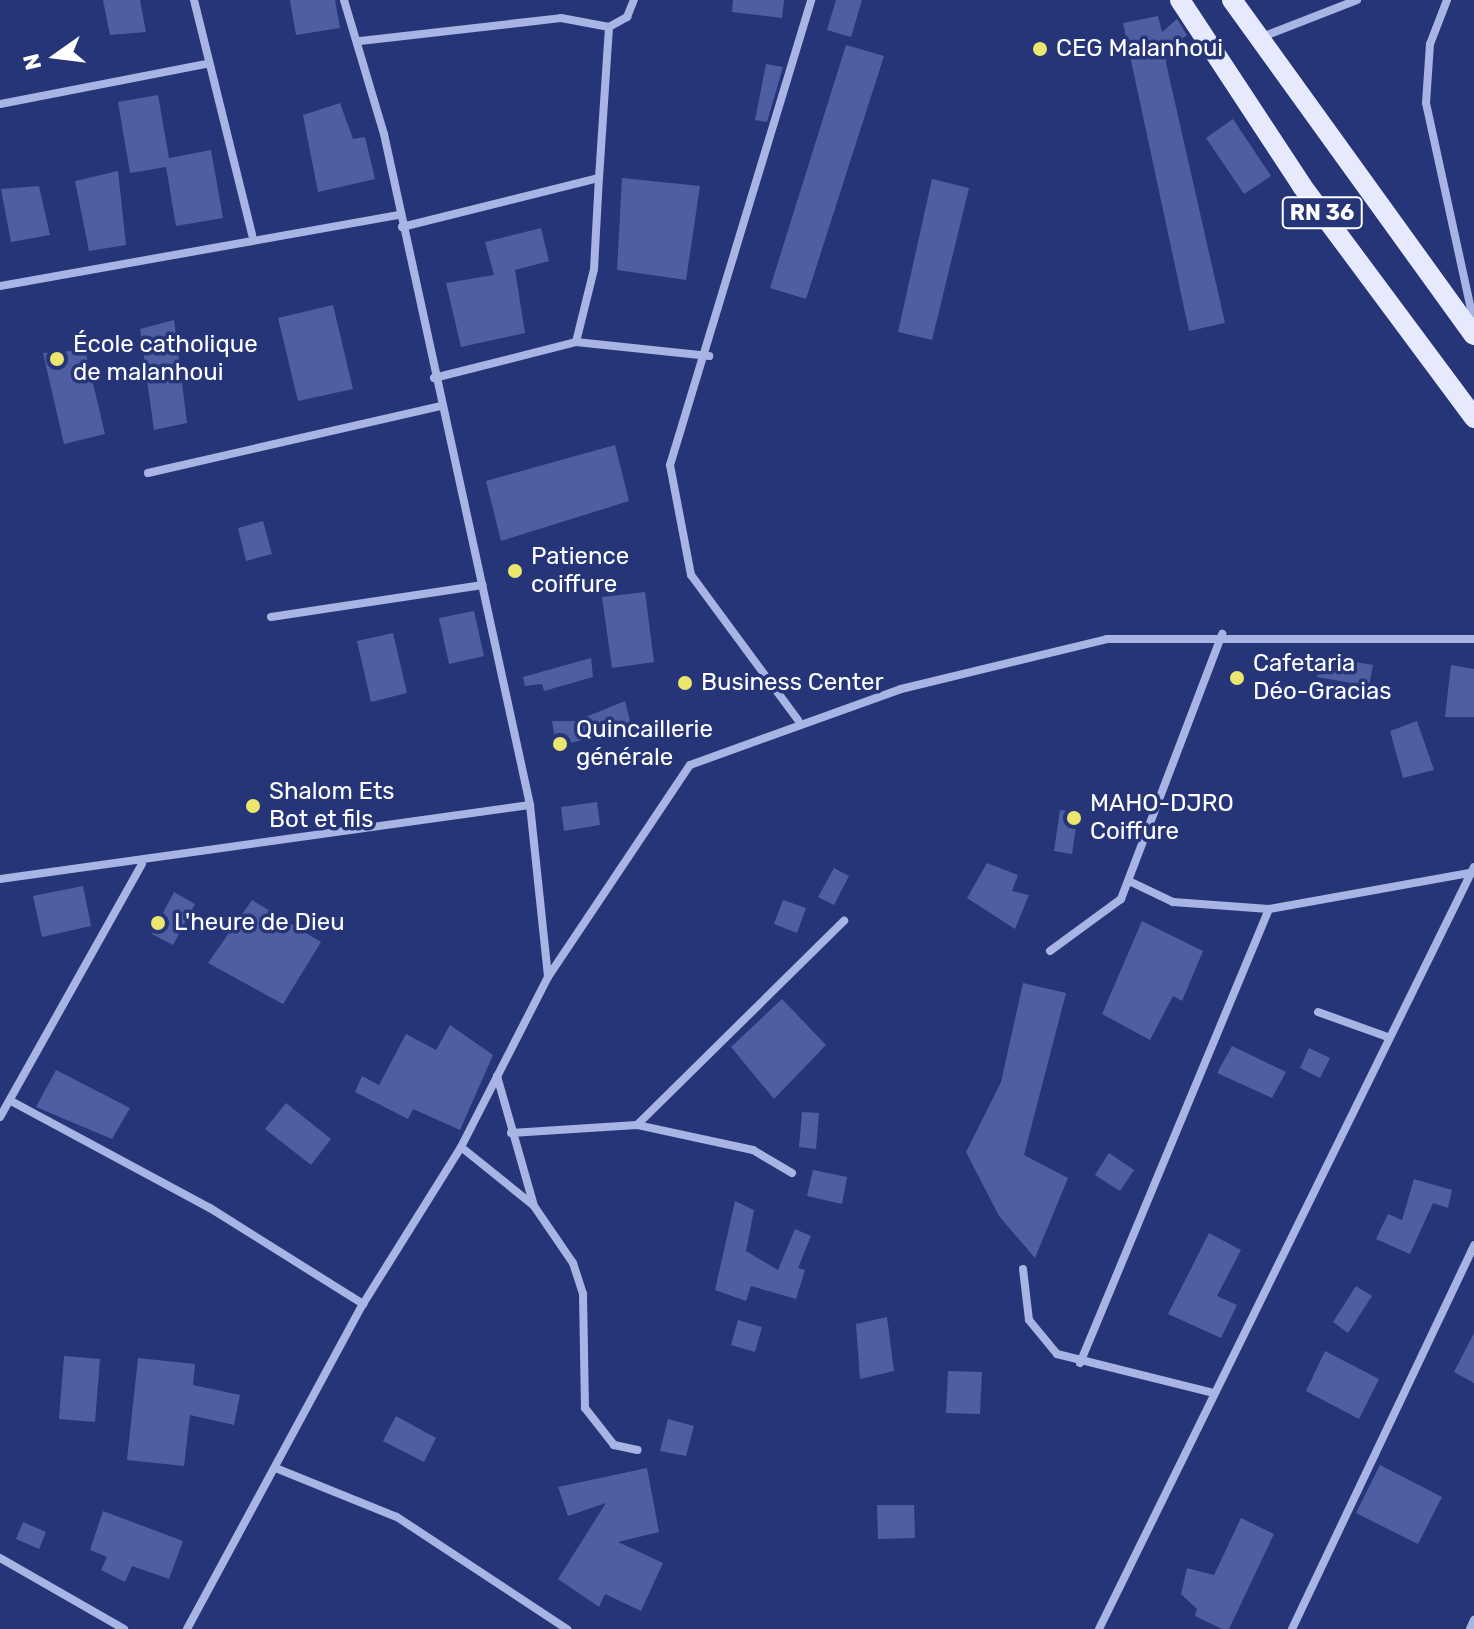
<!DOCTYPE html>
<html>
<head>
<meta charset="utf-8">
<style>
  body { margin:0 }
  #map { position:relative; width:1474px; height:1629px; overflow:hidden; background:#263578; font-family:Rubik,sans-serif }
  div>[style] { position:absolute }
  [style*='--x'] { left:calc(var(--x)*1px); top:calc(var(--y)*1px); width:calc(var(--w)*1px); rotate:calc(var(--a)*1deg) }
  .building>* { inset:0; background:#4f5ea2 }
  .minor>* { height:8px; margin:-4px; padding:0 4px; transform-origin:4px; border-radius:4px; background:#a8b4e3 }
  .primary>* { height:20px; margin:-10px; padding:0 10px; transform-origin:10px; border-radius:10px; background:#e7eafc }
  .dots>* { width:22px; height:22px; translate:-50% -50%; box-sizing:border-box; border:4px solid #263578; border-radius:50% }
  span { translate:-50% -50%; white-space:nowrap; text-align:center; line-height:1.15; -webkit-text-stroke:7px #263578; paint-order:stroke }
  .shield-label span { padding:2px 6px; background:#263578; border:2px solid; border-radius:6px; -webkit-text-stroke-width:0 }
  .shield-label { font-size:22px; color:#fff; font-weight:700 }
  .poi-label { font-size:24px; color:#fff }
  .left { translate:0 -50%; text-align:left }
  .north { position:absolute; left:16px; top:16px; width:80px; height:80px; -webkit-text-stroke:6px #263578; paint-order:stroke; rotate:256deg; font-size:22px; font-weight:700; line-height:32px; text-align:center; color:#fff }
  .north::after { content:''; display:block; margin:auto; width:28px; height:36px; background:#fff; clip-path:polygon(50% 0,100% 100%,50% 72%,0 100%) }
</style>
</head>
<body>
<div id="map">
  <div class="building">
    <i style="clip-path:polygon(103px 0,140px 0,146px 32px,110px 35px)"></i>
    <i style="clip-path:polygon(290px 0,335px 0,340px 28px,296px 35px)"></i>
    <i style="clip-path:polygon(733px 0,784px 0,782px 18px,732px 12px)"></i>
    <i style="clip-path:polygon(836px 0,862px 0,851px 37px,827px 30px)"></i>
    <i style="clip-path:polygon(1158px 16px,1162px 32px,1177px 19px,1187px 35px,1166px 52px,1166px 63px,1225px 323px,1189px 331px,1123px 23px)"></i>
    <i style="clip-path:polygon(846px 45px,884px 56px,806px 299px,770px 288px)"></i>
    <i style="clip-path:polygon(766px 64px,783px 67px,767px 122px,755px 120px)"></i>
    <i style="clip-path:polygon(158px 95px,169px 158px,211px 150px,223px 218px,176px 226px,166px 167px,130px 173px,118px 102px)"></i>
    <i style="clip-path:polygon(340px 103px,353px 139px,365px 137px,375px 179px,318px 192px,303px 115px)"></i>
    <i style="clip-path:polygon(1233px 119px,1271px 176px,1244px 194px,1206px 138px)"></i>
    <i style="clip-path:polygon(118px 171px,126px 245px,89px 251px,75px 181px)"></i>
    <i style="clip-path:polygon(622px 178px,700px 186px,686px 280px,617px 270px)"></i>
    <i style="clip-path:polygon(932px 179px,969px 188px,932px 340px,898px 332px)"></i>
    <i style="clip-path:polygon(39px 186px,50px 235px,11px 242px,1px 189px)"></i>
    <i style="clip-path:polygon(541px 228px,549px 261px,515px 270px,525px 333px,461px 347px,446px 283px,494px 275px,485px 242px)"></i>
    <i style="clip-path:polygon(333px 305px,353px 389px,298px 401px,278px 318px)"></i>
    <i style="clip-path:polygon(174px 320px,187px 423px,154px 430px,140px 329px)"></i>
    <i style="clip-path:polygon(85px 350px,105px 434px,64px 444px,43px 353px)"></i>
    <i style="clip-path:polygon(615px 445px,629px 501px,501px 541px,486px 481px)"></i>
    <i style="clip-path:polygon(263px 521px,272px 554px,246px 561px,238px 528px)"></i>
    <i style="clip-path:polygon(645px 592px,654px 662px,612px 668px,602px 597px)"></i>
    <i style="clip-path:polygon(474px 611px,484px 656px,449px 664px,439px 618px)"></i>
    <i style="clip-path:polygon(393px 633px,407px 693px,371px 702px,357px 641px)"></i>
    <i style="clip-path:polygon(1320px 656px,1373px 665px,1369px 686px,1317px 677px)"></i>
    <i style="clip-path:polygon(591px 658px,593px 677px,544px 691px,542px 684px,525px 686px,523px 677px)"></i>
    <i style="clip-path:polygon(1451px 665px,1474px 669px,1474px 717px,1445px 717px)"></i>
    <i style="clip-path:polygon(625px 701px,632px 729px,556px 746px,552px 721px,576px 721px)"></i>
    <i style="clip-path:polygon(1417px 721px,1434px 770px,1403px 778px,1390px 731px)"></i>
    <i style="clip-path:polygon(597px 802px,600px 825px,564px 831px,561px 807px)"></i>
    <i style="clip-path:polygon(1060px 810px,1078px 812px,1072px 854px,1054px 851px)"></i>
    <i style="clip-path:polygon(987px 863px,1018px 875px,1012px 891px,1029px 895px,1015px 929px,967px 898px)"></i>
    <i style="clip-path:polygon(834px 868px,849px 876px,834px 905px,818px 897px)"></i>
    <i style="clip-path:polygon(83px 886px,91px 926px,42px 937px,33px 896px)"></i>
    <i style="clip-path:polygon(174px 892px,195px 904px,173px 945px,152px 934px)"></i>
    <i style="clip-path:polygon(252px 900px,321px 942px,283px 1004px,208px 963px)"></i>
    <i style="clip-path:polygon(783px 900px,806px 908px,797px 933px,774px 924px)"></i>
    <i style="clip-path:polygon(1142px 921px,1203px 951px,1182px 1001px,1173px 996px,1150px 1040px,1102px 1014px)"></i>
    <i style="clip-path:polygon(1023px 983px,1066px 993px,1024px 1155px,1068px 1178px,1035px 1258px,999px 1216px,966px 1152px,1001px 1082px)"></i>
    <i style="clip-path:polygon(782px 999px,826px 1045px,774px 1099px,731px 1047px)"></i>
    <i style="clip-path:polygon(450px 1025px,493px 1055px,460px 1130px,413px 1109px,408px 1119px,355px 1092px,362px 1076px,379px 1085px,406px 1034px,436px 1050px)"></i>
    <i style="clip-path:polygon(1232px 1046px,1286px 1072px,1272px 1098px,1217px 1073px)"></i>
    <i style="clip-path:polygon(1309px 1048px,1330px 1058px,1320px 1078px,1300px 1068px)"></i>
    <i style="clip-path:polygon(56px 1070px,130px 1108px,112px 1139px,36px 1107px)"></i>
    <i style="clip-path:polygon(286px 1103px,331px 1139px,311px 1165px,265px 1129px)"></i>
    <i style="clip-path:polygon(802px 1112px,819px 1113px,816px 1149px,799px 1147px)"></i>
    <i style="clip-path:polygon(1109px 1153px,1134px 1170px,1120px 1191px,1095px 1175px)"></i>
    <i style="clip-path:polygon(813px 1170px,847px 1177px,842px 1204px,807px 1196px)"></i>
    <i style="clip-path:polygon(1414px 1179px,1452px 1190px,1448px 1208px,1433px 1203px,1410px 1254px,1376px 1239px,1388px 1214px,1402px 1220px)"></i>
    <i style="clip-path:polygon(735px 1201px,754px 1210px,746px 1251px,778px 1270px,795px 1229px,811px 1236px,798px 1268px,805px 1270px,796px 1299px,751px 1286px,746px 1301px,715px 1290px)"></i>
    <i style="clip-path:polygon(1209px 1233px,1241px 1250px,1217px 1296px,1237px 1305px,1221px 1338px,1168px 1314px)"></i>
    <i style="clip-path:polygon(1356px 1286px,1372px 1296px,1348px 1333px,1333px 1322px)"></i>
    <i style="clip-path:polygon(887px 1317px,894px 1371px,860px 1379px,856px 1324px)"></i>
    <i style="clip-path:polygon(738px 1320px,762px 1327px,755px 1352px,731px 1345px)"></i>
    <i style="clip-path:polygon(1474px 1333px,1474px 1383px,1454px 1372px)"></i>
    <i style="clip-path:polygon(1325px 1351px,1379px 1379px,1359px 1419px,1306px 1391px)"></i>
    <i style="clip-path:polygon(64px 1356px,100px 1359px,95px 1422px,59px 1419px)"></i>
    <i style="clip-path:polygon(138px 1358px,195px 1364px,193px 1385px,240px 1395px,234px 1425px,190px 1415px,184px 1466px,127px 1460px)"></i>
    <i style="clip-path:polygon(948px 1371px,982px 1372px,980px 1414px,946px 1413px)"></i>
    <i style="clip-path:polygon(396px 1416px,436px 1438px,424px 1462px,383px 1441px)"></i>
    <i style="clip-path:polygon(668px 1419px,694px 1426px,686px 1456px,660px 1451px)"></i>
    <i style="clip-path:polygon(1380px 1465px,1442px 1497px,1418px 1544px,1356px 1513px)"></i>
    <i style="clip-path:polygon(647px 1468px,659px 1532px,618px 1542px,663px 1563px,641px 1611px,605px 1594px,599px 1607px,558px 1579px,606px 1503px,568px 1516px,558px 1487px)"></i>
    <i style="clip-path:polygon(877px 1505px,914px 1505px,915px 1538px,878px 1539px)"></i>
    <i style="clip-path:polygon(103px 1511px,183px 1541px,169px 1579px,132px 1566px,125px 1582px,101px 1570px,107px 1557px,90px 1550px)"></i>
    <i style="clip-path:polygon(1241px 1518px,1274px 1534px,1229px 1629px,1222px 1629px,1195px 1616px,1197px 1609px,1181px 1594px,1187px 1568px,1214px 1575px)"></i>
    <i style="clip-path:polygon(23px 1522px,46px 1532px,39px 1549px,16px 1539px)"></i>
  </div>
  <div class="minor">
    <i style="--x:194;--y:0;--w:242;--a:76.1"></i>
    <i style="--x:344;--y:0;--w:140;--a:73.4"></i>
    <i style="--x:384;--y:134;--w:687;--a:77.72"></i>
    <i style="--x:530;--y:805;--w:172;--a:84"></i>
    <i style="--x:1447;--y:0;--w:47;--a:111.1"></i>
    <i style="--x:1430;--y:44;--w:59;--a:93.9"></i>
    <i style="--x:1426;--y:103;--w:225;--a:77.7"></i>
    <i style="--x:1262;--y:37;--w:102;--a:-21.3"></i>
    <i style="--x:360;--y:41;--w:202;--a:-6.5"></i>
    <i style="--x:561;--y:18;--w:49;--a:10.6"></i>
    <i style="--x:609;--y:27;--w:21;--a:-29"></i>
    <i style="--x:627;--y:17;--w:18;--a:-68"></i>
    <i style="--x:0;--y:104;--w:209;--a:-11"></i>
    <i style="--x:402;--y:227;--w:203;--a:-14"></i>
    <i style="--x:599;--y:178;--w:151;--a:-86.2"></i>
    <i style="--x:0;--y:286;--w:404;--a:-10.1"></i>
    <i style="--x:576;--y:342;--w:134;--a:6"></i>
    <i style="--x:434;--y:378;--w:146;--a:-14.2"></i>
    <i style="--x:576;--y:342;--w:75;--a:-76.1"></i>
    <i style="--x:594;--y:269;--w:91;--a:-86.9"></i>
    <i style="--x:148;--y:473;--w:301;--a:-12.9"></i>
    <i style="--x:271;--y:617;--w:214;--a:-8.6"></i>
    <i style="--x:798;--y:720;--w:180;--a:-126.4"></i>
    <i style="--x:691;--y:575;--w:112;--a:-100.8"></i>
    <i style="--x:670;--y:465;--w:486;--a:-73.1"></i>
    <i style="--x:0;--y:879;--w:535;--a:-7.95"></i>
    <i style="--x:1129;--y:881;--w:49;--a:25.5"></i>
    <i style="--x:1173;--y:902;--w:96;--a:4.2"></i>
    <i style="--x:1269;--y:909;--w:208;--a:-10.2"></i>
    <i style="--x:1050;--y:951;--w:88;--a:-36.2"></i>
    <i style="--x:1121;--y:899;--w:284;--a:-69.1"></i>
    <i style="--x:1318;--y:1012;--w:74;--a:19.7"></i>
    <i style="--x:497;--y:1076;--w:135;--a:74.1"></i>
    <i style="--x:534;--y:1206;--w:69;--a:55.6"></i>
    <i style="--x:573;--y:1263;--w:33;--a:72"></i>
    <i style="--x:583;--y:1294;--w:114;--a:89"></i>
    <i style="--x:585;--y:1408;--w:47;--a:51.9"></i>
    <i style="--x:614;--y:1445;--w:24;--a:12"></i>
    <i style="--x:11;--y:1101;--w:226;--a:28.3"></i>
    <i style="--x:210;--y:1208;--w:181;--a:32.1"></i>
    <i style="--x:0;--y:1117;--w:290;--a:-60.7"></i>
    <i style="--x:511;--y:1133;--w:126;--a:-3.6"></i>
    <i style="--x:461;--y:1147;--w:91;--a:38.8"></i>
    <i style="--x:792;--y:1173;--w:45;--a:-149.5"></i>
    <i style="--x:753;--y:1150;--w:119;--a:-167.8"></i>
    <i style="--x:637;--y:1125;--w:291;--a:-44.6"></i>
    <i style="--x:1023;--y:1269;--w:51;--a:83.3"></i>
    <i style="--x:1029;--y:1320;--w:44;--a:50.5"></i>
    <i style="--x:1057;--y:1354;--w:161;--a:14"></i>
    <i style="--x:1080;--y:1363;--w:492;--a:-67.4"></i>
    <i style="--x:278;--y:1469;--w:128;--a:22"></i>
    <i style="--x:397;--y:1517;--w:204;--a:33.4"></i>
    <i style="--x:0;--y:1558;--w:143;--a:29.8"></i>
    <i style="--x:187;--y:1629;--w:370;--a:-61.6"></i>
    <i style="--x:363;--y:1304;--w:185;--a:-58"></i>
    <i style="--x:461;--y:1147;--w:191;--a:-62.9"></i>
    <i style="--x:548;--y:977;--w:255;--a:-56.2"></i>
    <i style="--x:690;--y:765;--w:224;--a:-19.8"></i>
    <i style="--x:901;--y:689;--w:212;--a:-13.6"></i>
    <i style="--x:1107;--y:639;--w:367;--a:0"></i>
    <i style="--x:1099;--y:1629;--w:849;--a:-63.8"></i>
    <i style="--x:1292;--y:1629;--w:425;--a:-64.6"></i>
    <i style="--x:1470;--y:1629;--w:10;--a:-66"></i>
  </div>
  <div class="primary">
    <i style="--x:1180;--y:0;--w:222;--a:56.7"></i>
    <i style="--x:1302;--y:186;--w:289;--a:53.4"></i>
    <i style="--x:1232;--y:0;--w:413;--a:54.2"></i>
  </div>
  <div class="dots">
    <i style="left:1040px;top:49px;background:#ebe76e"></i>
    <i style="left:57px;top:359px;background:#ebe76e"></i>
    <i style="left:515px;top:571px;background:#ebe76e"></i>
    <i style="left:1237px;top:678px;background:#ebe76e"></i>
    <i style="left:685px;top:683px;background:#ebe76e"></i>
    <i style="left:560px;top:744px;background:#ebe76e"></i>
    <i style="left:253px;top:806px;background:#ebe76e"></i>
    <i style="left:1074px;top:818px;background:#ebe76e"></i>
    <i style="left:158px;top:923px;background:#ebe76e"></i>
  </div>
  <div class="shield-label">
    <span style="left:1322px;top:213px">RN 36</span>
  </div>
  <div class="poi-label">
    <span class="left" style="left:1056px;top:49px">CEG Malanhoui</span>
    <span class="left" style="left:73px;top:359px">École catholique<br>de malanhoui</span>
    <span class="left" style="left:531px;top:571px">Patience<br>coiffure</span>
    <span class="left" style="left:1253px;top:678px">Cafetaria<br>Déo-Gracias</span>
    <span class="left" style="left:701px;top:683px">Business Center</span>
    <span class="left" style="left:576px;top:744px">Quincaillerie<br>générale</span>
    <span class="left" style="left:269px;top:806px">Shalom Ets<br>Bot et fils</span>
    <span class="left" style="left:1090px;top:818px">MAHO-DJRO<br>Coiffure</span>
    <span class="left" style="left:174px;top:923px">L'heure de Dieu</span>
  </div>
  <div class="north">N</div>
</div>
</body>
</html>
